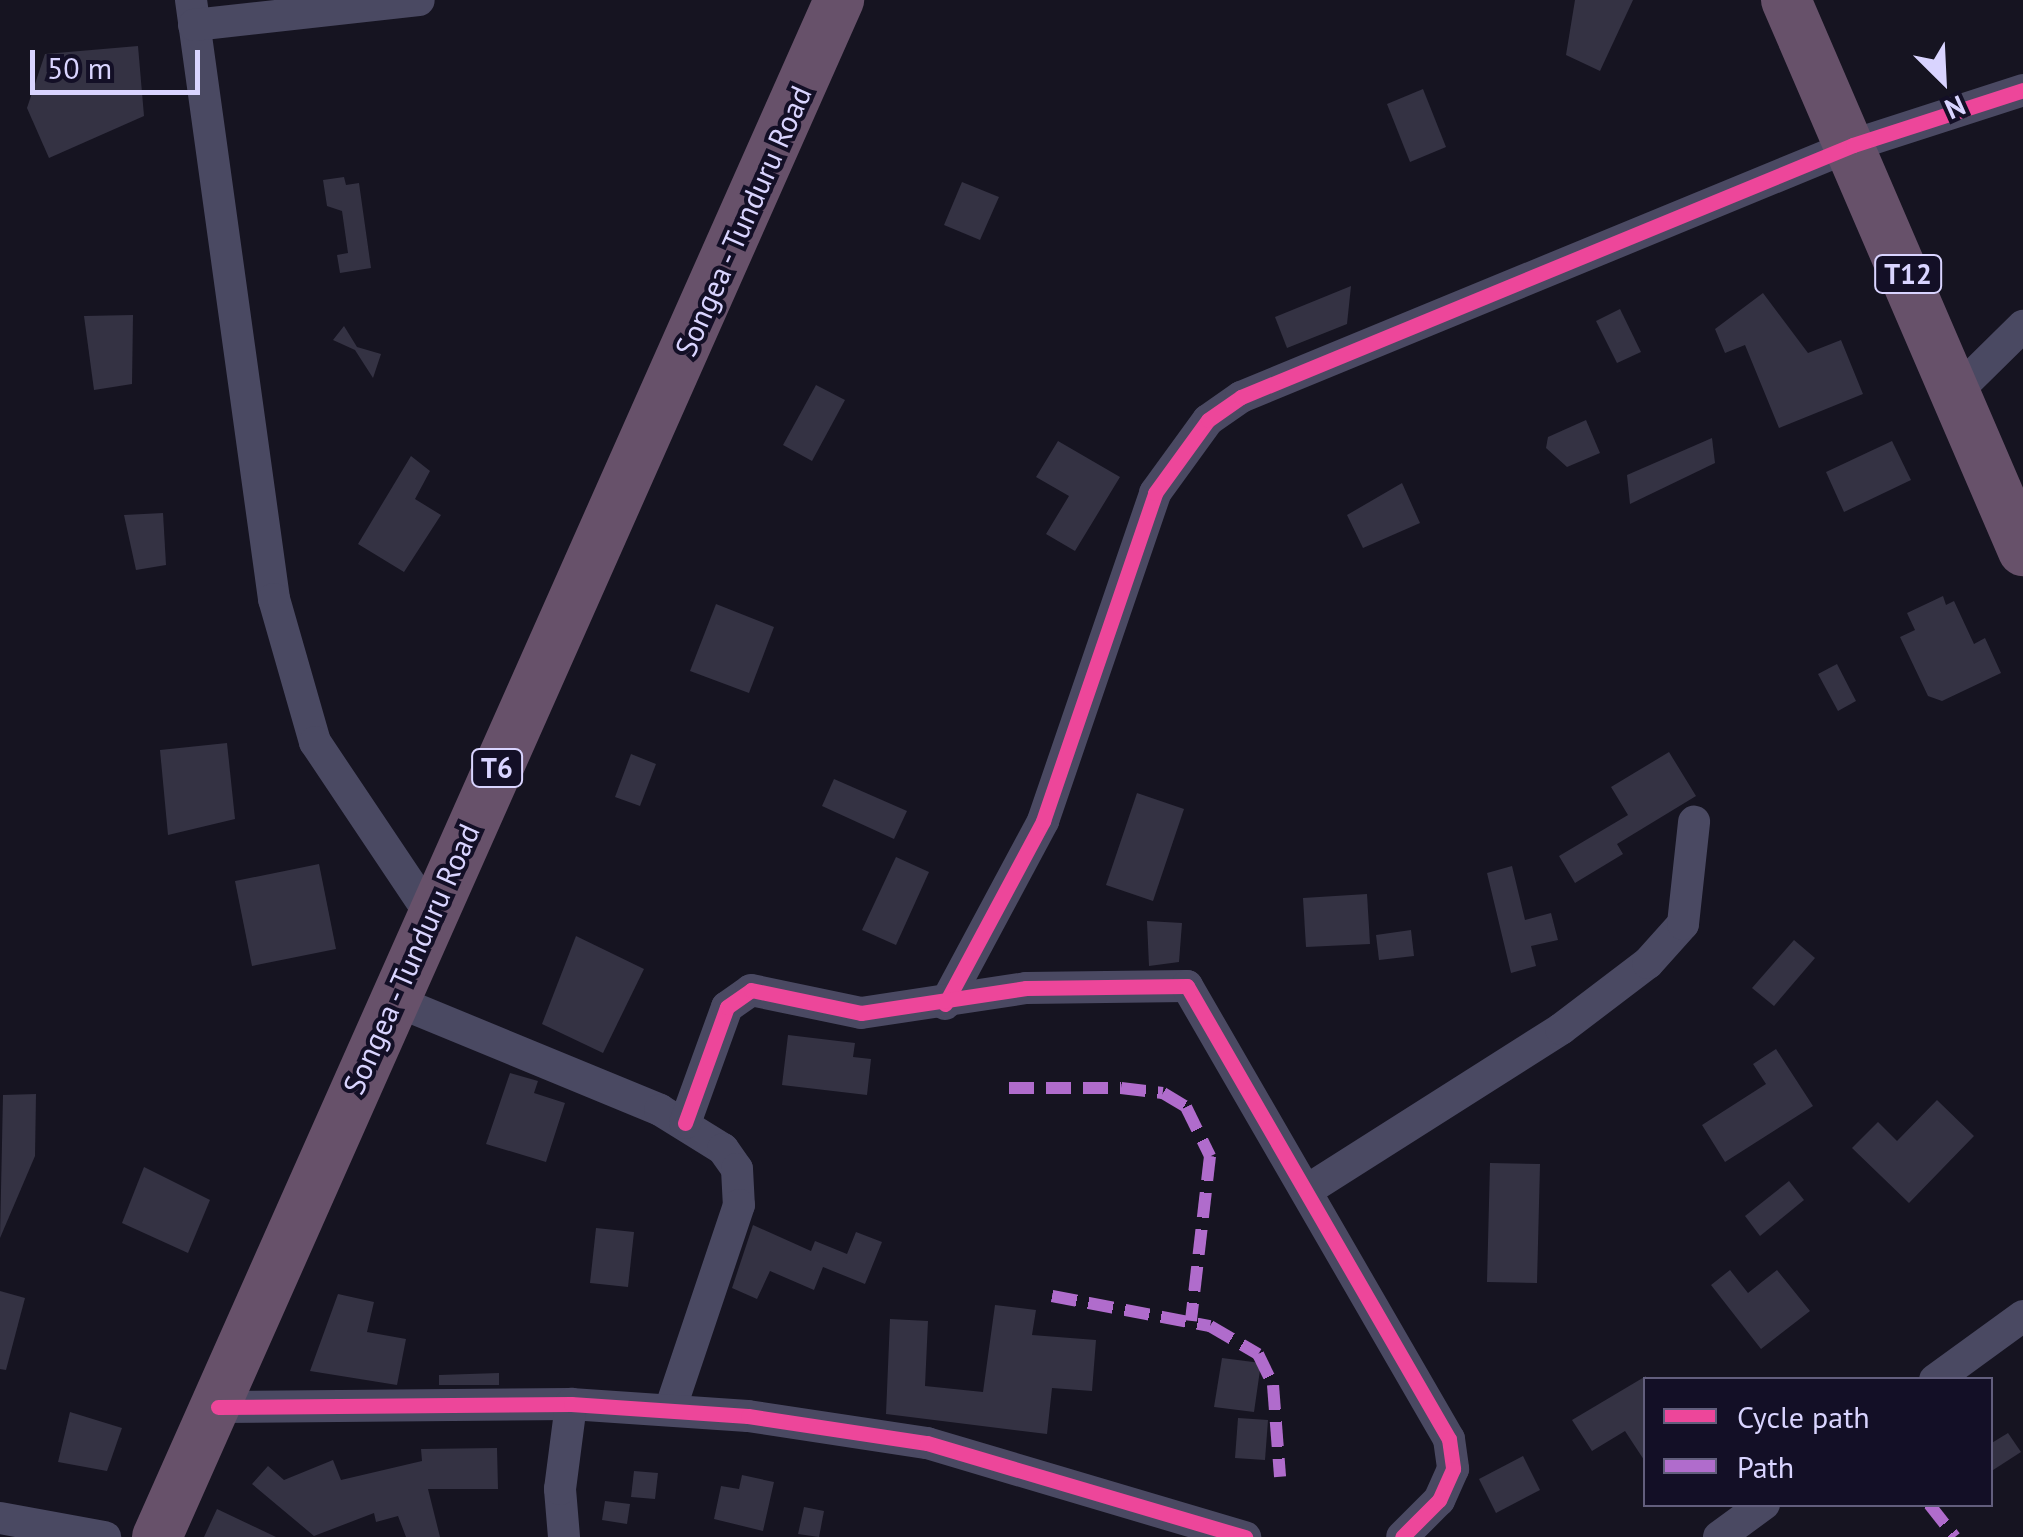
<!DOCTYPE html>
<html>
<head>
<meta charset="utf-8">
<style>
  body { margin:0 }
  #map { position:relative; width:2023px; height:1537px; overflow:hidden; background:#161421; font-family:"PT Sans",sans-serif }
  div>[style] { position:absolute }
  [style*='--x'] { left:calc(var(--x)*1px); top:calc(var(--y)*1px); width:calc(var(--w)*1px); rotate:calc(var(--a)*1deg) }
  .building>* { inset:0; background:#343243 }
  .minor>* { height:32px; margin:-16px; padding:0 16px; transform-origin:16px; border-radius:16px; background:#4a4962 }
  .highway>* { height:50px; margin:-25px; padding:0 25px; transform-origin:25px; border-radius:25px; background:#67516a }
  .quiet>* { height:12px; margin-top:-6px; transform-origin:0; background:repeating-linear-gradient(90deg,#b06ccc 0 25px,transparent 0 37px) }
  .cycleway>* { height:15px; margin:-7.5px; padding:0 7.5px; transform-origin:7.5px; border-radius:7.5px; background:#ed469a }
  span { translate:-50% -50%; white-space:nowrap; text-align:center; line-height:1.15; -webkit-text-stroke:8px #130f26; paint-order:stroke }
  .shield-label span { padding:2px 8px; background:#130f26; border:2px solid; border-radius:8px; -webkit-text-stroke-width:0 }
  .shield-label { font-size:28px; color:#d9d4ff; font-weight:700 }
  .street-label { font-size:30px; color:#d9d4ff }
  .legend { position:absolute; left:1643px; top:1377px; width:350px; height:130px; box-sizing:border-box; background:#130f26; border:2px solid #625e7d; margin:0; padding:12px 18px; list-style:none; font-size:30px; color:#d9d4ff }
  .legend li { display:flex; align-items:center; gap:20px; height:50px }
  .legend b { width:50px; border:2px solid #625e7d }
  .north { position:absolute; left:1893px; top:30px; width:100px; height:100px; -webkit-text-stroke:8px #130f26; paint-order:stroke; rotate:156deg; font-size:28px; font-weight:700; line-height:40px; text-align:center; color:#d9d4ff }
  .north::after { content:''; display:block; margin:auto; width:35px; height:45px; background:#d9d4ff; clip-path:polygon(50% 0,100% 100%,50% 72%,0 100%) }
  .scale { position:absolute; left:30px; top:50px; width:170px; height:45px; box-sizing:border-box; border:5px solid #d9d4ff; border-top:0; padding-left:12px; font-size:30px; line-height:35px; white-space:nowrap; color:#d9d4ff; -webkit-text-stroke:8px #130f26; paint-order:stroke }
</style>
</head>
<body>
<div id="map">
  <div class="building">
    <i style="clip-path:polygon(1575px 0,1633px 0,1600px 71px,1566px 55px)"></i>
    <i style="clip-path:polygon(138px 46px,144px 116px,49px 158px,27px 108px,45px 54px)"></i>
    <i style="clip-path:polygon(1423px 89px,1446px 147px,1410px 162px,1387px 104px)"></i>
    <i style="clip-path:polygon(344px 177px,346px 185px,359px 183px,371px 268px,340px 273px,337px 255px,348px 253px,342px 211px,327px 206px,323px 180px)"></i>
    <i style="clip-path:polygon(962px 182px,999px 197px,980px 240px,944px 225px)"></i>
    <i style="clip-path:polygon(1351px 286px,1347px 324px,1287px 348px,1275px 317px)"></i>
    <i style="clip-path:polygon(1763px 293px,1808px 353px,1841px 340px,1863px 394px,1779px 428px,1745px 345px,1725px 353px,1715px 329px)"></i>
    <i style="clip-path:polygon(1620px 309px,1641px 352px,1617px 363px,1596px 321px)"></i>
    <i style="clip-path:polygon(133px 315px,132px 384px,94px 390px,84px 316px)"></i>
    <i style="clip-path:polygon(344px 326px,357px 347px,381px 354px,373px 378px,355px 350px,333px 340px)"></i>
    <i style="clip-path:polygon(816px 385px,845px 400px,812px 461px,783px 445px)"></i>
    <i style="clip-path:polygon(1586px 420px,1600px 453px,1567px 467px,1546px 448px,1548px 437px)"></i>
    <i style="clip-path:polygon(1712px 438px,1715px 463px,1630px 504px,1627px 475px)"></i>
    <i style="clip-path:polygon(1058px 441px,1120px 477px,1075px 551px,1046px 534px,1069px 496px,1036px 477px)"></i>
    <i style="clip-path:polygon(1892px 441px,1911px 480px,1844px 512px,1826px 472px)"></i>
    <i style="clip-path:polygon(411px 456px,430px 471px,415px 499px,441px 515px,404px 572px,358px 544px)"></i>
    <i style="clip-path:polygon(1402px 483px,1420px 523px,1363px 548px,1347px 515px)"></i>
    <i style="clip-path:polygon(163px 513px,166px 565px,136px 570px,124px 515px)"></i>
    <i style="clip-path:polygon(1943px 596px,1946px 605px,1954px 601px,1974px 644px,1985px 638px,2001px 673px,1942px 701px,1928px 696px,1900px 637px,1915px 630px,1907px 613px)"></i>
    <i style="clip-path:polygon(716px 604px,774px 627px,749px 693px,690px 671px)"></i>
    <i style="clip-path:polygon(1837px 664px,1856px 701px,1838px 711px,1818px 674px)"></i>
    <i style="clip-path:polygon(227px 743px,235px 819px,168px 835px,160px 750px)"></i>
    <i style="clip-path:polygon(1669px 752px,1696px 796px,1617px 844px,1623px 854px,1575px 883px,1559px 856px,1628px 815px,1611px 787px)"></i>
    <i style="clip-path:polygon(631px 754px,656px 764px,640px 806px,615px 797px)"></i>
    <i style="clip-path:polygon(834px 779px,907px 811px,894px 839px,822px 806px)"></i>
    <i style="clip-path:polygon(1137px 793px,1184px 809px,1153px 901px,1106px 885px)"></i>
    <i style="clip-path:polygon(896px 857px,929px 872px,896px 945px,862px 930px)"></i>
    <i style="clip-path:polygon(319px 864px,336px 949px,252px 966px,235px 881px)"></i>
    <i style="clip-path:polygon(1512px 866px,1525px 920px,1551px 913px,1558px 940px,1531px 946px,1536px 966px,1511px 973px,1487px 873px)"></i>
    <i style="clip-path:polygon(1367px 894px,1370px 944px,1306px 947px,1303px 898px)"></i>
    <i style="clip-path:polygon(1147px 921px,1182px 923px,1179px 962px,1149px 966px)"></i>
    <i style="clip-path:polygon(1411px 930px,1414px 956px,1379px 960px,1376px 935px)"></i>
    <i style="clip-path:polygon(576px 936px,644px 969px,603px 1053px,542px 1024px)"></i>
    <i style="clip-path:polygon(1794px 940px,1815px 958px,1774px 1006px,1752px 988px)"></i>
    <i style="clip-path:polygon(788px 1035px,855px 1043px,853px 1057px,871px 1059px,867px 1095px,782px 1085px)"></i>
    <i style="clip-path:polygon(1776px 1049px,1813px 1106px,1725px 1162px,1702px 1125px,1766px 1084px,1753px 1064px)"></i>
    <i style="clip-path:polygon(510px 1073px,538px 1081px,534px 1093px,565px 1103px,546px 1162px,486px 1144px)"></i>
    <i style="clip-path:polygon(36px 1094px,35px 1156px,0 1238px,3px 1095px)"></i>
    <i style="clip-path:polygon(1937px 1100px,1974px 1136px,1909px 1203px,1852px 1148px,1878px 1122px,1897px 1141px)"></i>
    <i style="clip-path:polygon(1490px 1163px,1540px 1164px,1537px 1283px,1487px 1282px)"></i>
    <i style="clip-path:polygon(144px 1167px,210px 1200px,188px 1253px,122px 1223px)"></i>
    <i style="clip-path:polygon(1789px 1181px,1804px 1200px,1760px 1236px,1745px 1216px)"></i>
    <i style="clip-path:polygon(753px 1225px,811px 1251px,815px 1241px,847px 1254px,856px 1232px,882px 1242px,865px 1284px,823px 1267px,814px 1290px,770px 1271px,757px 1299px,732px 1288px)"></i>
    <i style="clip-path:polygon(596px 1228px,634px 1232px,628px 1287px,590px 1283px)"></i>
    <i style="clip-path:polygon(1730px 1270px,1748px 1293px,1777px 1270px,1810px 1311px,1761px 1349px,1711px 1285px)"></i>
    <i style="clip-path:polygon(0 1291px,25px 1298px,6px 1370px,0 1369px)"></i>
    <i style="clip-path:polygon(338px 1294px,374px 1302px,367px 1332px,406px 1339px,397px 1385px,310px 1371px)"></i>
    <i style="clip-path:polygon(995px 1305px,1036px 1310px,1032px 1335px,1096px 1340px,1092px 1391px,1052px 1388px,1047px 1434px,886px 1414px,890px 1319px,928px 1321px,925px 1386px,983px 1392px)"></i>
    <i style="clip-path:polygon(1222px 1358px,1261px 1363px,1254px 1412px,1214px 1407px)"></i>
    <i style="clip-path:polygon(499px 1373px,499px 1385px,439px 1385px,439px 1375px)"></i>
    <i style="clip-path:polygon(1646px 1376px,1646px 1463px,1625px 1431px,1592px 1451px,1572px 1420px)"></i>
    <i style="clip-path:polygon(70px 1412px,122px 1428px,107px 1471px,58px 1462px)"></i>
    <i style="clip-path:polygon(1238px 1418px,1268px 1420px,1265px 1460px,1235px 1458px)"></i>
    <i style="clip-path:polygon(2008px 1433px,2021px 1452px,1990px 1472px,1990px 1444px)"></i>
    <i style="clip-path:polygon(497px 1448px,498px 1489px,428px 1489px,440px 1537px,406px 1537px,398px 1516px,376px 1522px,374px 1513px,314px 1536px,252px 1484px,268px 1466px,284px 1480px,333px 1460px,341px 1480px,422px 1461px,421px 1449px)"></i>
    <i style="clip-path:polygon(1523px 1456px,1540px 1490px,1496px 1513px,1479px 1479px)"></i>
    <i style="clip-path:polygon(634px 1471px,658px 1473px,655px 1499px,631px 1497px)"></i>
    <i style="clip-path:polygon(742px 1475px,774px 1482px,763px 1531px,714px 1519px,721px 1486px,739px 1489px)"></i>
    <i style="clip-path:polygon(605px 1501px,630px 1504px,627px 1524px,602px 1520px)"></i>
    <i style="clip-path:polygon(804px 1507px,824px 1511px,819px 1537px,798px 1534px)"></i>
    <i style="clip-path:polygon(217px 1509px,276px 1537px,204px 1537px)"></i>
  </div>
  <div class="minor">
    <i style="--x:191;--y:0;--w:605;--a:82.11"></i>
    <i style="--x:274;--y:599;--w:149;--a:74"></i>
    <i style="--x:315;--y:742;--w:207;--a:56.2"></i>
    <i style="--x:194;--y:25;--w:226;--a:-6.3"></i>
    <i style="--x:1957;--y:391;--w:93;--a:-44.6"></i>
    <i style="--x:391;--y:999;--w:291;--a:22.4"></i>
    <i style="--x:660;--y:1110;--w:74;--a:31.8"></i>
    <i style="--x:723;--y:1149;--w:24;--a:55"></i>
    <i style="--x:737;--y:1169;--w:36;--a:87"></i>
    <i style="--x:739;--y:1205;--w:216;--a:108.6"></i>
    <i style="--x:945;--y:1004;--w:208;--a:-61.8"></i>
    <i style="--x:1043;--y:821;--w:347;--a:-71.1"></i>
    <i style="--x:1155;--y:493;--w:90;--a:-54"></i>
    <i style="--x:1208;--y:420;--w:40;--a:-34.9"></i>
    <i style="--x:1241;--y:397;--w:662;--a:-22.38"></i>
    <i style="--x:1853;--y:145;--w:179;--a:-17.9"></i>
    <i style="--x:685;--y:1123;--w:123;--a:-70.1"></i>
    <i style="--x:727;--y:1007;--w:29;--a:-35"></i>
    <i style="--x:751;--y:990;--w:112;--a:11.8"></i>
    <i style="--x:861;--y:1013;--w:167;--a:-8.6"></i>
    <i style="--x:1026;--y:988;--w:161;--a:-0.7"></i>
    <i style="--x:1187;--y:986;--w:523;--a:59.96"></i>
    <i style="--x:1449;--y:1439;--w:30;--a:82"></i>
    <i style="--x:1453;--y:1469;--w:34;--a:114"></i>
    <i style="--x:1439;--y:1500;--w:52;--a:135"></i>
    <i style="--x:1309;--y:1189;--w:299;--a:-32.4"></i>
    <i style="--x:1561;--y:1029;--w:109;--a:-37.2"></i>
    <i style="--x:1648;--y:963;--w:52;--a:-48.1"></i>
    <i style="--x:1683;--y:924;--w:103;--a:-83.8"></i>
    <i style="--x:1935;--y:1380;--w:109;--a:-36"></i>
    <i style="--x:218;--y:1407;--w:353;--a:-0.5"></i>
    <i style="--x:571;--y:1404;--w:177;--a:3.9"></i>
    <i style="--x:748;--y:1416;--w:181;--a:8.6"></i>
    <i style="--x:927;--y:1443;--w:332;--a:16.5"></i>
    <i style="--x:0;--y:1518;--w:107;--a:10.3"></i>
    <i style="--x:564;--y:1537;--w:48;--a:-94.8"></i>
    <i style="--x:560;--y:1489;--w:86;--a:-82.6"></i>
    <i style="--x:1719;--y:1537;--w:56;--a:-36.3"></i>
  </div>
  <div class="highway">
    <i style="--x:1786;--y:0;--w:600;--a:66.73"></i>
    <i style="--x:157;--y:1537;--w:1682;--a:-66.07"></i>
  </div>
  <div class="quiet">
    <i style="--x:1009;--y:1088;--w:112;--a:0"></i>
    <i style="--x:1121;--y:1088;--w:42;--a:6.8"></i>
    <i style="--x:1163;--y:1093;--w:27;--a:31"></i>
    <i style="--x:1186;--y:1107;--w:55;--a:63.9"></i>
    <i style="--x:1210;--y:1156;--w:166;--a:96.6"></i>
    <i style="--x:1052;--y:1296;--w:161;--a:10.8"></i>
    <i style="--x:1210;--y:1326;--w:56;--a:30.3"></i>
    <i style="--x:1258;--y:1354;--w:34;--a:64"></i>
    <i style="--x:1273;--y:1385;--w:92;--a:85.6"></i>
    <i style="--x:1929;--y:1504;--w:42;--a:51.8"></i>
  </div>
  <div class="cycleway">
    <i style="--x:945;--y:1004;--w:208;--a:-61.8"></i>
    <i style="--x:1043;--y:821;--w:347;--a:-71.1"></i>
    <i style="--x:1155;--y:493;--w:90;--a:-54"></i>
    <i style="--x:1208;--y:420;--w:40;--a:-34.9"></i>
    <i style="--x:1241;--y:397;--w:662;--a:-22.38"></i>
    <i style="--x:1853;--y:145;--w:179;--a:-17.9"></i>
    <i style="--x:685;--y:1123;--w:123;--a:-70.1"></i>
    <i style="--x:727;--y:1007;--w:29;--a:-35"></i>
    <i style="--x:751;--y:990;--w:112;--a:11.8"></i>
    <i style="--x:861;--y:1013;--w:167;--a:-8.6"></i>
    <i style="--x:1026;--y:988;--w:161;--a:-0.7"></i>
    <i style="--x:1187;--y:986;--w:523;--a:59.96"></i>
    <i style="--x:1449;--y:1439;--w:30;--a:82"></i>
    <i style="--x:1453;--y:1469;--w:34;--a:114"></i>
    <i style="--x:1439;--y:1500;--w:52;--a:135"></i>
    <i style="--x:218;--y:1407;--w:353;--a:-0.5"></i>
    <i style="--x:571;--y:1404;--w:177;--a:3.9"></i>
    <i style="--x:748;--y:1416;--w:181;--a:8.6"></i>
    <i style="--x:927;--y:1443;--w:332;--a:16.5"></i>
  </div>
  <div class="shield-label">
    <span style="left:1908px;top:274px">T12</span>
    <span style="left:497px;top:768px">T6</span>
  </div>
  <div class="street-label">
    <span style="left:743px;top:221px;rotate:-66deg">Songea - Tunduru Road</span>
    <span style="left:411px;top:959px;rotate:-66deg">Songea - Tunduru Road</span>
  </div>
  <ul class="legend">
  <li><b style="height:12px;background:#ed469a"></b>Cycle path</li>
  <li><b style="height:12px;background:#b06ccc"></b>Path</li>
  </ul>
  <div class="north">N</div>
  <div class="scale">50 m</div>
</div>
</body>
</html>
